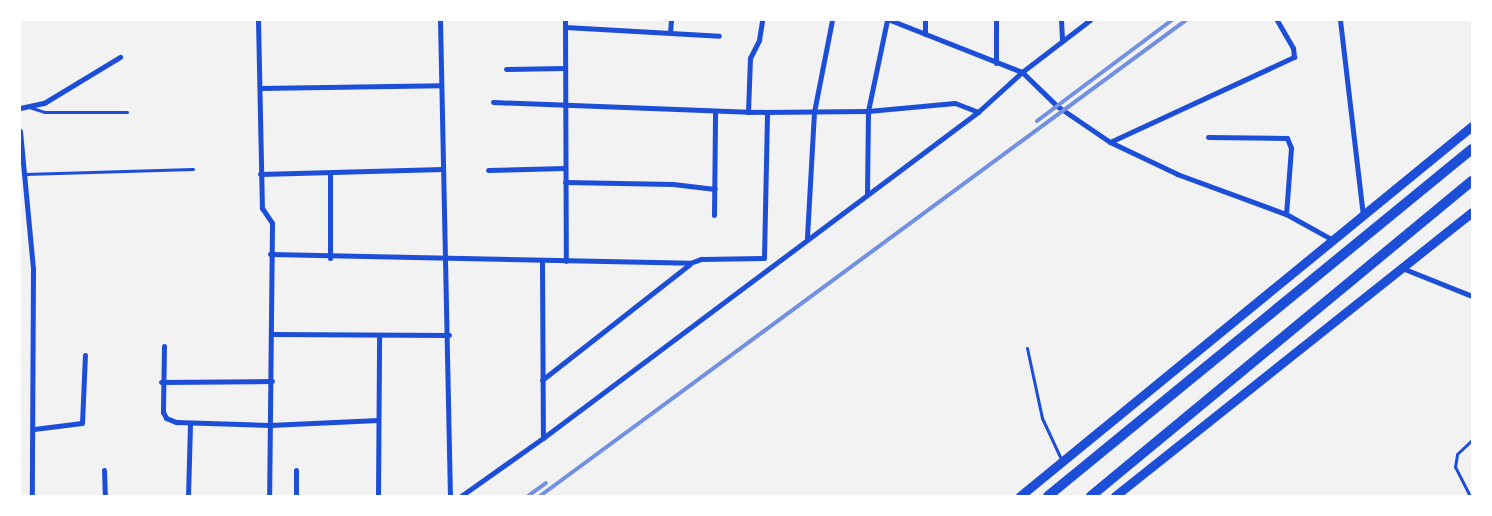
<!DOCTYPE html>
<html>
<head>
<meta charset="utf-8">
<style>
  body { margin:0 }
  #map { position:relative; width:1492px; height:516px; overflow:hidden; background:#f2f2f2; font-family:Manrope,sans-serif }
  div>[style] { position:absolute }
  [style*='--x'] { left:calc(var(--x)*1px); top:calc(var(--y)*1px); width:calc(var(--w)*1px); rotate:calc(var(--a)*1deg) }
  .service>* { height:3px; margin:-1.5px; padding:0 1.5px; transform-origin:1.5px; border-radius:1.5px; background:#1d4ed8 }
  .minor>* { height:5px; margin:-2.5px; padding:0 2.5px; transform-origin:2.5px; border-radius:2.5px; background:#1d4ed8 }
  .secondary>* { height:9px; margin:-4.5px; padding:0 4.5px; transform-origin:4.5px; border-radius:4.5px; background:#1d4ed8 }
  .trunk>* { height:10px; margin:-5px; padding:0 5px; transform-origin:5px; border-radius:5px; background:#1d4ed8 }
  .rail>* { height:4px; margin:-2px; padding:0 2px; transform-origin:2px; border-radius:2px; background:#7290e2 }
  span { translate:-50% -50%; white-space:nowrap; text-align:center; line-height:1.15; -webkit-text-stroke:4.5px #fff; paint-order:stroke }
  .frame { position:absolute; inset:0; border:21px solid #fff; pointer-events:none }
</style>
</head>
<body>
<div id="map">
  <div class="service">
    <i style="--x:29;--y:107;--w:16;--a:18"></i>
    <i style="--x:44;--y:112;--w:83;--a:0"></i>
    <i style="--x:24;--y:174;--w:169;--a:-1.7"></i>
    <i style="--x:1027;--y:348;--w:72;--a:77.9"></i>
    <i style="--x:1042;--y:418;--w:47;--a:65.1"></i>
    <i style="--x:1470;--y:496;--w:33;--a:-117"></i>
    <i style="--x:1455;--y:467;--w:13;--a:-81"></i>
    <i style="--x:1457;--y:454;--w:21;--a:-43"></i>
  </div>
  <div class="minor">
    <i style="--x:258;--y:20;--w:188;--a:88.8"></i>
    <i style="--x:262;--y:208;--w:18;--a:56"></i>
    <i style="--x:272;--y:223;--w:273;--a:90.6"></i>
    <i style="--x:440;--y:20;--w:476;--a:88.8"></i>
    <i style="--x:565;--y:20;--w:241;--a:89.8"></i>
    <i style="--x:890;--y:20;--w:142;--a:21.5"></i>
    <i style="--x:1022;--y:72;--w:49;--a:44.2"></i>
    <i style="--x:1057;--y:106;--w:64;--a:34.2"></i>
    <i style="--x:1110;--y:142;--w:74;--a:25.5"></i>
    <i style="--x:1177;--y:174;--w:116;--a:20.2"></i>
    <i style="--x:1286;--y:214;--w:54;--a:29"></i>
    <i style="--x:996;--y:20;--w:43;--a:90"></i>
    <i style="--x:1061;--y:20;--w:21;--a:87"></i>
    <i style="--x:1340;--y:20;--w:196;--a:83.3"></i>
    <i style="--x:565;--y:27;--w:154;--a:3.3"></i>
    <i style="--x:670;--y:32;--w:12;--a:-85"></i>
    <i style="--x:925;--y:34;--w:14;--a:-90"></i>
    <i style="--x:506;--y:69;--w:59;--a:-1"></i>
    <i style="--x:260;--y:88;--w:181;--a:-0.9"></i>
    <i style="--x:493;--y:102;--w:255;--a:2.2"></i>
    <i style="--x:748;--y:112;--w:120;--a:-0.5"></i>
    <i style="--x:868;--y:111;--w:87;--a:-5.3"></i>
    <i style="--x:955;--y:103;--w:25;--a:21"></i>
    <i style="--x:20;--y:108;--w:25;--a:-12"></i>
    <i style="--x:44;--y:103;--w:89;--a:-31.2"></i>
    <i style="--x:748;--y:112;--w:54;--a:-87.9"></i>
    <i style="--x:750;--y:58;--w:20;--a:-63"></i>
    <i style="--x:759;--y:40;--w:20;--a:-81"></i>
    <i style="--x:20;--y:131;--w:139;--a:84.6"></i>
    <i style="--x:33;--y:269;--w:227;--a:90.3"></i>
    <i style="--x:1208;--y:137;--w:79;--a:0.7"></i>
    <i style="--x:1287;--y:138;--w:11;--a:68"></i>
    <i style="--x:1291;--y:148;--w:66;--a:94.3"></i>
    <i style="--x:1110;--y:142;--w:203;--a:-24.8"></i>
    <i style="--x:1294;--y:57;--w:9;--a:-96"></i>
    <i style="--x:1293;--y:48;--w:32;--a:-120"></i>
    <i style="--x:488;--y:170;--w:77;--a:-1.5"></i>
    <i style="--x:260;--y:174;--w:183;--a:-1.6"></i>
    <i style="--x:565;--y:182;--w:108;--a:1.1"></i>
    <i style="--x:673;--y:184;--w:42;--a:6.8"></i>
    <i style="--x:867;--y:193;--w:82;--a:-89.3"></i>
    <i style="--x:868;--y:111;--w:93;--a:-78.2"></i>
    <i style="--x:714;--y:215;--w:103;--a:-89.4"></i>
    <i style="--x:807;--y:237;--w:125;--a:-86.8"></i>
    <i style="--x:814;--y:112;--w:94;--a:-78.9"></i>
    <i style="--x:270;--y:254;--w:420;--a:1.2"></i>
    <i style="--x:690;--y:263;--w:12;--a:-20"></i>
    <i style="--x:701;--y:259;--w:63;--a:-0.9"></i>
    <i style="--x:764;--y:258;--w:146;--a:-88.8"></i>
    <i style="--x:330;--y:258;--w:85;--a:-90"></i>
    <i style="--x:542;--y:261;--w:177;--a:89.7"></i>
    <i style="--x:1402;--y:268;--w:75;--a:21.8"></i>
    <i style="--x:271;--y:334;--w:178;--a:0.3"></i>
    <i style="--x:164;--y:346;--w:66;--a:90.9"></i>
    <i style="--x:163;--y:412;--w:7;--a:63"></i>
    <i style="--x:166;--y:418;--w:11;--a:22"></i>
    <i style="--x:176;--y:422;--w:94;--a:1.8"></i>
    <i style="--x:270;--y:425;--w:108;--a:-2.7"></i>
    <i style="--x:542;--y:380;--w:188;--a:-38.1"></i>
    <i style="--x:161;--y:382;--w:111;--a:-0.5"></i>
    <i style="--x:34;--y:429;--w:48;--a:-7.1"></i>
    <i style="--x:82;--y:423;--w:68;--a:-87.5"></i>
    <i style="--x:104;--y:470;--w:26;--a:88"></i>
    <i style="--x:296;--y:470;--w:26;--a:90"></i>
    <i style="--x:188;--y:496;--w:73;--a:-88.4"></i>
    <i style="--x:378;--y:496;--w:161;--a:-89.6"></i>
    <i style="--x:461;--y:496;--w:100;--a:-35.3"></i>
    <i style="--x:543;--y:438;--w:544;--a:-36.85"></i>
    <i style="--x:978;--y:112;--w:59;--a:-42.3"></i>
    <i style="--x:1022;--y:72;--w:86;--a:-37.4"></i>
  </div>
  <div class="secondary">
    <i style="--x:1020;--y:496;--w:584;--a:-39.3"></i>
    <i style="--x:1115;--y:496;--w:456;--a:-38.5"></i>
  </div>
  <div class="trunk">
    <i style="--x:1048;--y:496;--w:548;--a:-39.3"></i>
    <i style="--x:1091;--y:496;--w:494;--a:-39.6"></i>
  </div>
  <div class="rail">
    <i style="--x:1037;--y:121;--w:169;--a:-36.8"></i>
    <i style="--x:528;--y:496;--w:22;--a:-36"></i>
    <i style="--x:540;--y:496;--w:802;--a:-36.38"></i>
  </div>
  <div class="frame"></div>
</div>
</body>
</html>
